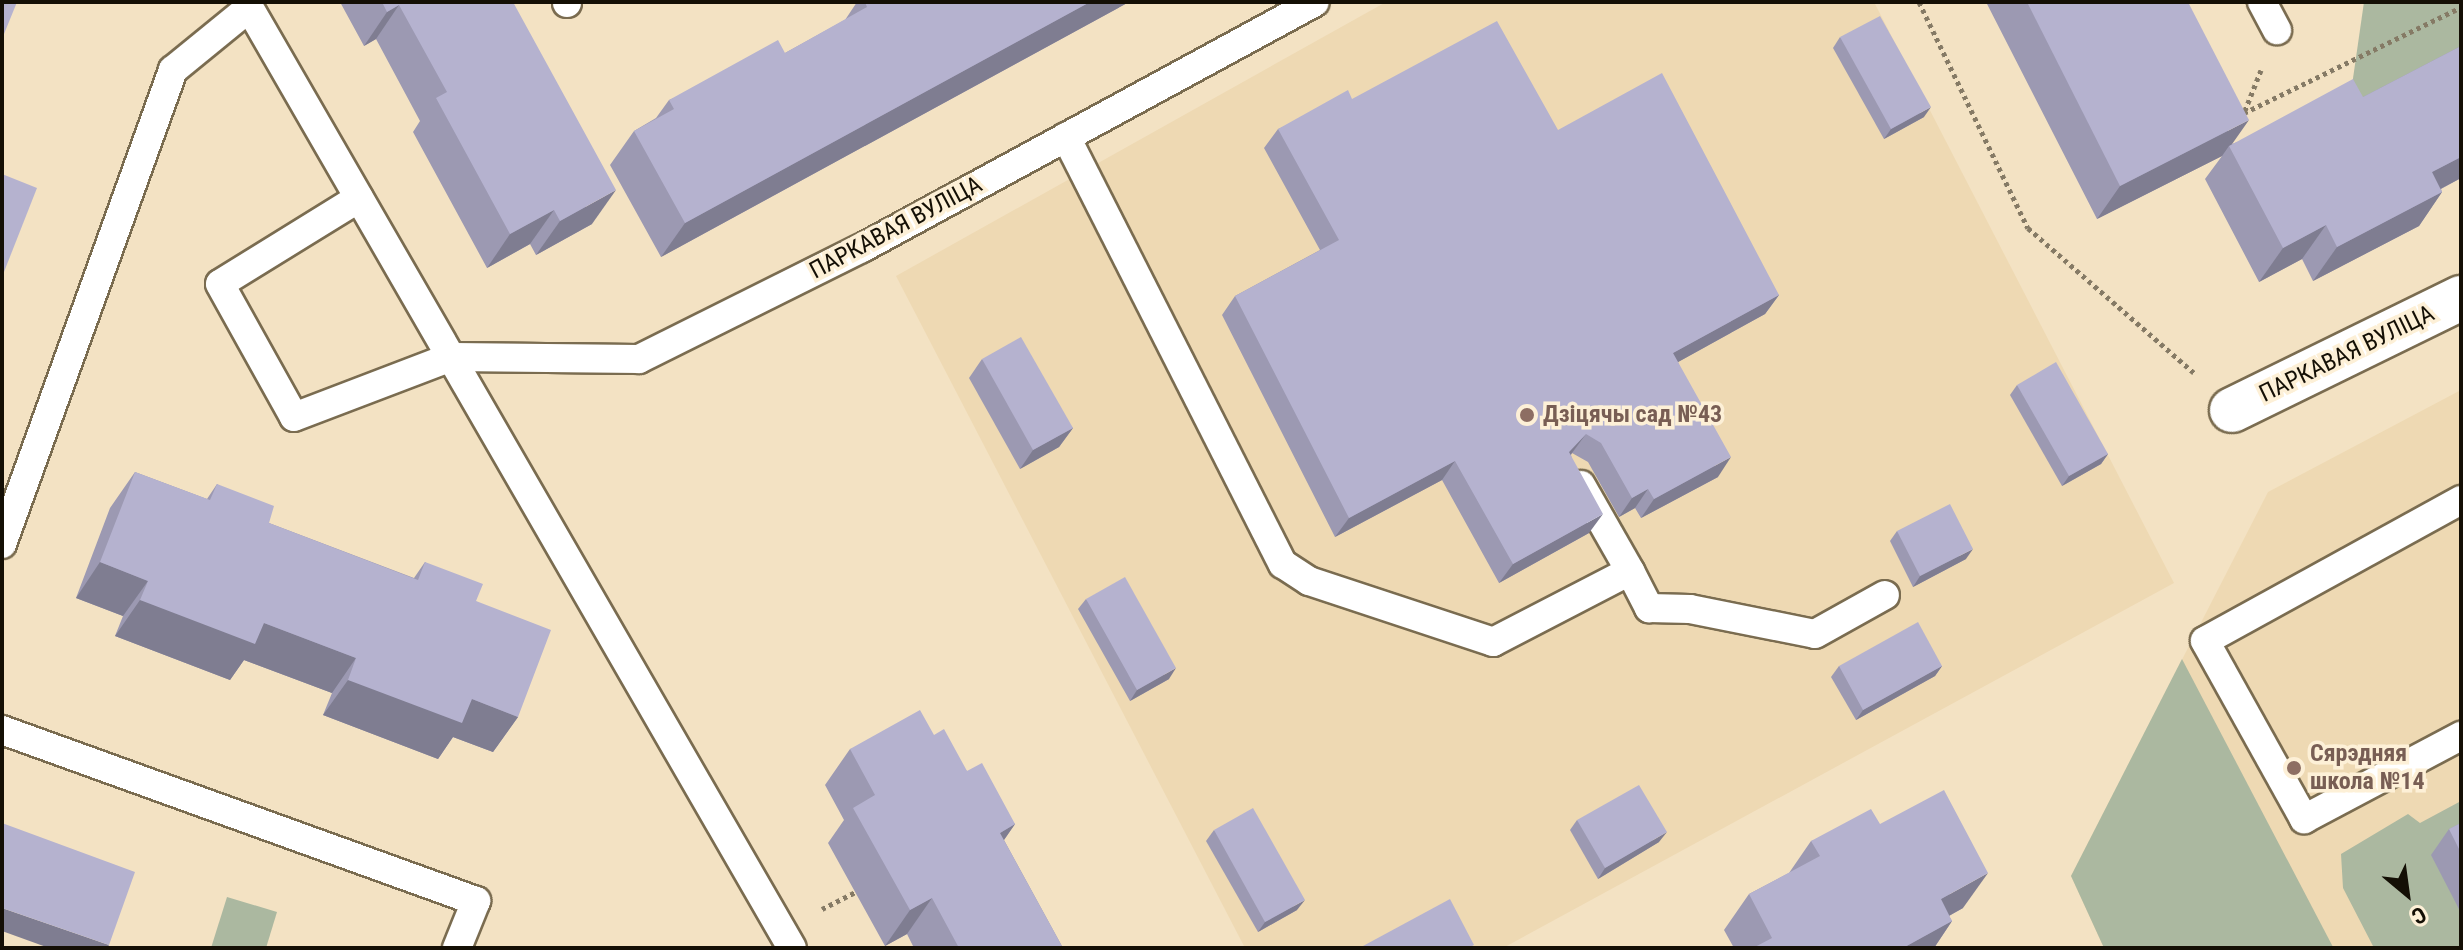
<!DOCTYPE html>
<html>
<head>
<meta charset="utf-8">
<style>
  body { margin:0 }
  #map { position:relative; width:2463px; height:950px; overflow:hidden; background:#f3e2c3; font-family:"Roboto Condensed",sans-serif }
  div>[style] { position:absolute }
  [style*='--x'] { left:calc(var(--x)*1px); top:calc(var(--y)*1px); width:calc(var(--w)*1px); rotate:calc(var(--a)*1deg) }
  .built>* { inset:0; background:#eed9b3 }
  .green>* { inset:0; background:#abb8a0 }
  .path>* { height:5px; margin-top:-2.5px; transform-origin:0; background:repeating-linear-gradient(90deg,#857a65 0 4px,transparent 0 8px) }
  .roads { filter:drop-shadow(2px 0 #7a6c50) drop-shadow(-2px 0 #7a6c50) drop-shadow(0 2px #7a6c50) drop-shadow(0 -2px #7a6c50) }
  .lane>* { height:28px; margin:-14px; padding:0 14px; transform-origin:14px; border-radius:14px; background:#fff }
  .street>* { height:44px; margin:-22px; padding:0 22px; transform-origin:22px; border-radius:22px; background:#fff }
  .wall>* { inset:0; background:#9c99b2 }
  .shaded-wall>* { inset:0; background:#7f7d91 }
  .building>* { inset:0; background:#b5b2cf }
  .dots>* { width:22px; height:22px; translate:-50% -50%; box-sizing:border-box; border:4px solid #fdf0d7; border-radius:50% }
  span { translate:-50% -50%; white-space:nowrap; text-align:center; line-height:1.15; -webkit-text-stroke:7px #fdf0d7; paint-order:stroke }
  .street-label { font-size:24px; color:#140f05 }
  .education-label { font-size:24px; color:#785e54; font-weight:700 }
  .left { translate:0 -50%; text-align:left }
  .frame { position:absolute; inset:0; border:4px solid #140f05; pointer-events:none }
  .north { position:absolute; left:2367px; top:854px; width:80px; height:80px; -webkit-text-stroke:6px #fdf0d7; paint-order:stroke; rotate:151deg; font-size:22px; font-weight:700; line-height:32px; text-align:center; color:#140f05 }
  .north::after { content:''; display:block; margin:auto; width:28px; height:36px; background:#140f05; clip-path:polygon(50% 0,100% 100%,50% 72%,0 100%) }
</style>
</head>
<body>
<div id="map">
  <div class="built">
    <i style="clip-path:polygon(1386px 2px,1874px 2px,2174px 583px,1503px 948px,1245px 948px,896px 276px)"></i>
    <i style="clip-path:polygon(2461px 390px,2461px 948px,2104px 948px,2071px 876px,2268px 492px)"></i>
  </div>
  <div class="green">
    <i style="clip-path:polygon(2364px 2px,2461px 2px,2461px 68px,2347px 120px)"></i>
    <i style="clip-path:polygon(2182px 659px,2333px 947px,2333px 948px,2104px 948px,2071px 876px)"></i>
    <i style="clip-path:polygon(2461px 801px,2461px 948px,2374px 948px,2343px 888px,2341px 854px,2408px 814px,2420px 823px)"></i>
    <i style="clip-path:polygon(227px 897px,277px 912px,266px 948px,211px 948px)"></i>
  </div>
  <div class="path">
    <i style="--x:1919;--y:2;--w:251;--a:64.3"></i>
    <i style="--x:2028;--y:228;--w:220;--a:41.1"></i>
    <i style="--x:2261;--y:70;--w:46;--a:111.6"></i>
    <i style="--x:2244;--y:113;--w:242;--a:-26"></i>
    <i style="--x:822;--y:909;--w:37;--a:-27"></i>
  </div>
  <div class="roads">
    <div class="lane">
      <i style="--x:246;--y:2;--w:1092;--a:60.01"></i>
      <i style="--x:567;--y:2;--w:1;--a:90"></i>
      <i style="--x:2262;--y:2;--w:32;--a:62"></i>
      <i style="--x:1066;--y:137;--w:479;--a:63.1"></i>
      <i style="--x:1283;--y:564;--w:31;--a:33"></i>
      <i style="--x:1309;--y:581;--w:194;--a:18.3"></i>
      <i style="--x:1493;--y:642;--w:154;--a:-27.4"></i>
      <i style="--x:1630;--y:571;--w:42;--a:62.8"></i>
      <i style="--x:1649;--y:608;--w:41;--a:1.4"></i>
      <i style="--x:1690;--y:609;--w:127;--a:11.3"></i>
      <i style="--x:1815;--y:634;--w:80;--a:-29.1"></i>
      <i style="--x:359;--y:198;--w:163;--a:148.3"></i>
      <i style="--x:220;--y:284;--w:152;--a:60.9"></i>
      <i style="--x:294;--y:417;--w:168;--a:-20.9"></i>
      <i style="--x:451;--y:357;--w:188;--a:0.6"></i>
      <i style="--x:639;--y:359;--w:249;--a:-26.5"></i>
      <i style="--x:862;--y:248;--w:515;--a:-28.5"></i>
      <i style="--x:1581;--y:485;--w:99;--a:60.3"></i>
      <i style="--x:2461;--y:500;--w:292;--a:151.2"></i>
      <i style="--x:2205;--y:641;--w:204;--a:60.9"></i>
      <i style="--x:2304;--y:819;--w:178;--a:-27.9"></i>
      <i style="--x:2;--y:544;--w:504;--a:-70.16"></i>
      <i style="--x:173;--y:70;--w:98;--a:-39.2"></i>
      <i style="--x:2;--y:730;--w:504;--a:19.84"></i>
      <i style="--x:476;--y:901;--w:51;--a:112"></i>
    </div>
    <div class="street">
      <i style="--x:2232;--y:410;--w:255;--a:-26.1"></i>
    </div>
  </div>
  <div class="wall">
    <i style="clip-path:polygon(340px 2px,513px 2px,592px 224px,536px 255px,530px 244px,487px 268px,413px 132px,420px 121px,376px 39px,364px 46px)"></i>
    <i style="clip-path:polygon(857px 2px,1129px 2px,661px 257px,610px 165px,634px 131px,656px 118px,669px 100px,785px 53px,845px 20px)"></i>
    <i style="clip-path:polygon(1986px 2px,2188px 2px,2232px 144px,2363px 97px,2461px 46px,2461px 178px,2441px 189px,2442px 192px,2419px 226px,2313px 281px,2302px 259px,2259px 282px,2205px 179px,2222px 156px,2097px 219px)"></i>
    <i style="clip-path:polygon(1840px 37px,1924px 117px,1884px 139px,1833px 48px)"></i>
    <i style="clip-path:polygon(1352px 99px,1558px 130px,1779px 295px,1765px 314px,1678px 362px,1718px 477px,1641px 518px,1635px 508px,1619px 517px,1588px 462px,1572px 453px,1571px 455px,1589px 533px,1499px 583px,1442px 480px,1335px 537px,1222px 315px,1235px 296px,1320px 250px,1264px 148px,1278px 129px)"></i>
    <i style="clip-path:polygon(982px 359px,1073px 428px,1059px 447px,1020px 469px,969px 378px)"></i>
    <i style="clip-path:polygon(2017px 385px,2108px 454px,2101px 464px,2062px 486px,2010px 395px)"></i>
    <i style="clip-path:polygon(135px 472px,207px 499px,217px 484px,269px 523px,414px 578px,425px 562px,476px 601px,518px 717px,493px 752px,453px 737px,438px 759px,323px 715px,332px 693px,244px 660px,230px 680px,115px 636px,123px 616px,76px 598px,110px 508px)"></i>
    <i style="clip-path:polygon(1897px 531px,1966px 559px,1913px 587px,1890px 541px)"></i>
    <i style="clip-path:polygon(1086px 599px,1169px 679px,1130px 701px,1078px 609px)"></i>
    <i style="clip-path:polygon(1839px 666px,1942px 666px,1935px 676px,1856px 720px,1831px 677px)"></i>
    <i style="clip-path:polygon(934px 735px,1015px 824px,1004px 840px,1063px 948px,914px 948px,907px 934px,885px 946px,828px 843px,844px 820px,825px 785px,850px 749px)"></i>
    <i style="clip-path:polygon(1577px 820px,1659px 842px,1598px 879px,1570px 830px)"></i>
    <i style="clip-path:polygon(2461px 823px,2461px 913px,2431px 855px,2449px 829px)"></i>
    <i style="clip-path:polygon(1880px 824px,1963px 908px,1949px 916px,1952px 921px,1934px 948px,1734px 948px,1724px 930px,1749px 894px,1789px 873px,1811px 841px)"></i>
    <i style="clip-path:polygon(1214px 830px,1297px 910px,1258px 932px,1206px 841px)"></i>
  </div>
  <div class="shaded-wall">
    <i style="clip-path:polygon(1090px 2px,1129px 2px,661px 257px,685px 223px)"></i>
    <i style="clip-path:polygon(399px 5px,376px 39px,364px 46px,387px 12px)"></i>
    <i style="clip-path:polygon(1931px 107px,1924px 117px,1884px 139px,1891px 129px)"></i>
    <i style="clip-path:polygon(2249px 120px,2230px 147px,2229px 146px,2222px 156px,2097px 219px,2120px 186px)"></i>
    <i style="clip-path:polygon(2461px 157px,2461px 178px,2408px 206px,2432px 172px)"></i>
    <i style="clip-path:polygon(616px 190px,592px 224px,536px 255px,560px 221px)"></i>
    <i style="clip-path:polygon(2442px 192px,2419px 226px,2313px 281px,2337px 247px)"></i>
    <i style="clip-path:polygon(554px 210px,530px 244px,487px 268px,510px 234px)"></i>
    <i style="clip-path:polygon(2326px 225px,2302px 259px,2259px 282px,2283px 248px)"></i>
    <i style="clip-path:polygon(1779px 295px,1765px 314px,1660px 372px,1673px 353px)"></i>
    <i style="clip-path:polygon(1073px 428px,1059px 447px,1020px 469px,1033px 450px)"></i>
    <i style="clip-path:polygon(1586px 434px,1572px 453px,1556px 471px,1569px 452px)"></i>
    <i style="clip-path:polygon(2108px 454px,2101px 464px,2062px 486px,2069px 476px)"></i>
    <i style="clip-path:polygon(1731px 457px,1718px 477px,1641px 518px,1654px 499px)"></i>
    <i style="clip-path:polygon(1455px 461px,1442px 480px,1335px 537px,1349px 518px)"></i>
    <i style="clip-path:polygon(1648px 489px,1635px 508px,1619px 517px,1632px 498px)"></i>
    <i style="clip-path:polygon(1603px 514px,1589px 533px,1499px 583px,1513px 564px)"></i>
    <i style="clip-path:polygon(1973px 549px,1966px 559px,1913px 587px,1920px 576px)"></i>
    <i style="clip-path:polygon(100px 562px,148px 581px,123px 616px,76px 598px)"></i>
    <i style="clip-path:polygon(140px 600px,264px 623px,356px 658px,332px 693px,244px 660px,230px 680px,115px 636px)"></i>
    <i style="clip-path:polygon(1942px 666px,1935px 676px,1856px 720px,1863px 710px)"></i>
    <i style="clip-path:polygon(1176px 668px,1169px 679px,1130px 701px,1137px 690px)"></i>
    <i style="clip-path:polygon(348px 680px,472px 699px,518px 717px,493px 752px,453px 737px,438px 759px,323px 715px)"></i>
    <i style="clip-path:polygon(1015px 824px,990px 860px,1000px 833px)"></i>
    <i style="clip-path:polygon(1667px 832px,1659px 842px,1598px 879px,1605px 868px)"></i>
    <i style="clip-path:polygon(1988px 873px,1963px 908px,1916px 934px,1941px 899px)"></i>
    <i style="clip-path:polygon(932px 898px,907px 934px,885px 946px,910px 910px)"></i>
    <i style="clip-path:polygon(1305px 900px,1297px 910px,1258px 932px,1265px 922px)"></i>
    <i style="clip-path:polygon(2px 908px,109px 945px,107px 948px,49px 948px,2px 931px)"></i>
    <i style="clip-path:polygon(1952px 921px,1934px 948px,1903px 948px)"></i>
  </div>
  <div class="building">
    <i style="clip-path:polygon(2px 2px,17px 2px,2px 39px)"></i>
    <i style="clip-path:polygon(382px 2px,513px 2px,616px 190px,560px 221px,554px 210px,510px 234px,436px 98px,447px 92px,399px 5px,387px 12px)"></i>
    <i style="clip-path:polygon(865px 2px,1090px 2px,685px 223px,634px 131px,674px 109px,669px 100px,778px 40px,785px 53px,867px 7px)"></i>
    <i style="clip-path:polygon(2027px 2px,2188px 2px,2249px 120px,2120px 186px)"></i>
    <i style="clip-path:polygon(1880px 16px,1931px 107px,1891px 129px,1840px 37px)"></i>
    <i style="clip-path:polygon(1497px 21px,1558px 130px,1662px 73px,1779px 295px,1673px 353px,1731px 457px,1654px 499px,1648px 489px,1632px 498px,1601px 443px,1586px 434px,1569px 452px,1603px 514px,1513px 564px,1455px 461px,1349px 518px,1235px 296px,1339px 240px,1278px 129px,1348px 90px,1352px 99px)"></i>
    <i style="clip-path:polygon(2461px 46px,2461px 157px,2432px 172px,2442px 192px,2337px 247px,2326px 225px,2283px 248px,2229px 146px,2353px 79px,2363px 97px)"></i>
    <i style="clip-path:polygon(2px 174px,37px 188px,2px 277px)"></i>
    <i style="clip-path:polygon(1021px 337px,1073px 428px,1033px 450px,982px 359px)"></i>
    <i style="clip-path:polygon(2056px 362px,2108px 454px,2069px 476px,2017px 385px)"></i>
    <i style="clip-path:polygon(135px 472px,210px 500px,217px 484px,274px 506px,269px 523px,418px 580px,425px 562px,483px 584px,476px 601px,551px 630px,518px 717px,472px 699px,462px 723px,348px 680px,356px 658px,264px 623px,255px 644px,140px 600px,148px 581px,100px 562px)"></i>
    <i style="clip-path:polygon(1950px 504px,1973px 549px,1920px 576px,1897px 531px)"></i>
    <i style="clip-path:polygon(1125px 577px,1176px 668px,1137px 690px,1086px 599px)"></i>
    <i style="clip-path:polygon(1918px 622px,1942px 666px,1863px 710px,1839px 666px)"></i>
    <i style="clip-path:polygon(920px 710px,934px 735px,944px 729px,967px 771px,982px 763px,1015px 824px,1000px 833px,1063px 948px,959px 948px,932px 898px,910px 910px,853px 808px,875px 795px,850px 749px)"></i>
    <i style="clip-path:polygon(1639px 785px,1667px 832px,1605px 868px,1577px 820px)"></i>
    <i style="clip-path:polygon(1944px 790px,1988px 873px,1941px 899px,1952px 921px,1903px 948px,1753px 948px,1772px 938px,1749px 894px,1820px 856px,1811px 841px,1871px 809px,1880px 824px)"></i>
    <i style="clip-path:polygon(1253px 808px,1305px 900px,1265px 922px,1214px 830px)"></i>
    <i style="clip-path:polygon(2px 823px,135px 872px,109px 945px,2px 908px)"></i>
    <i style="clip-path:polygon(2461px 823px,2461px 853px,2449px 829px)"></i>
    <i style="clip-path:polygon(1450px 899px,1474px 945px,1468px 948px,1364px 948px,1363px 946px)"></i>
  </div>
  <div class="dots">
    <i style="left:1527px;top:415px;background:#8d6e63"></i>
    <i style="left:2294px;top:768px;background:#8d6e63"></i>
  </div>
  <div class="street-label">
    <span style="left:896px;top:228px;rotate:-28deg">ПАРКАВАЯ ВУЛІЦА</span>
    <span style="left:2347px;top:354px;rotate:-26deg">ПАРКАВАЯ ВУЛІЦА</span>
  </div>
  <div class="education-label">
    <span class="left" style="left:1543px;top:415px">Дзіцячы сад №43</span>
    <span class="left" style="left:2310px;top:768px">Сярэдняя<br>школа №14</span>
  </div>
  <div class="frame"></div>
  <div class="north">С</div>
</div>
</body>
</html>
